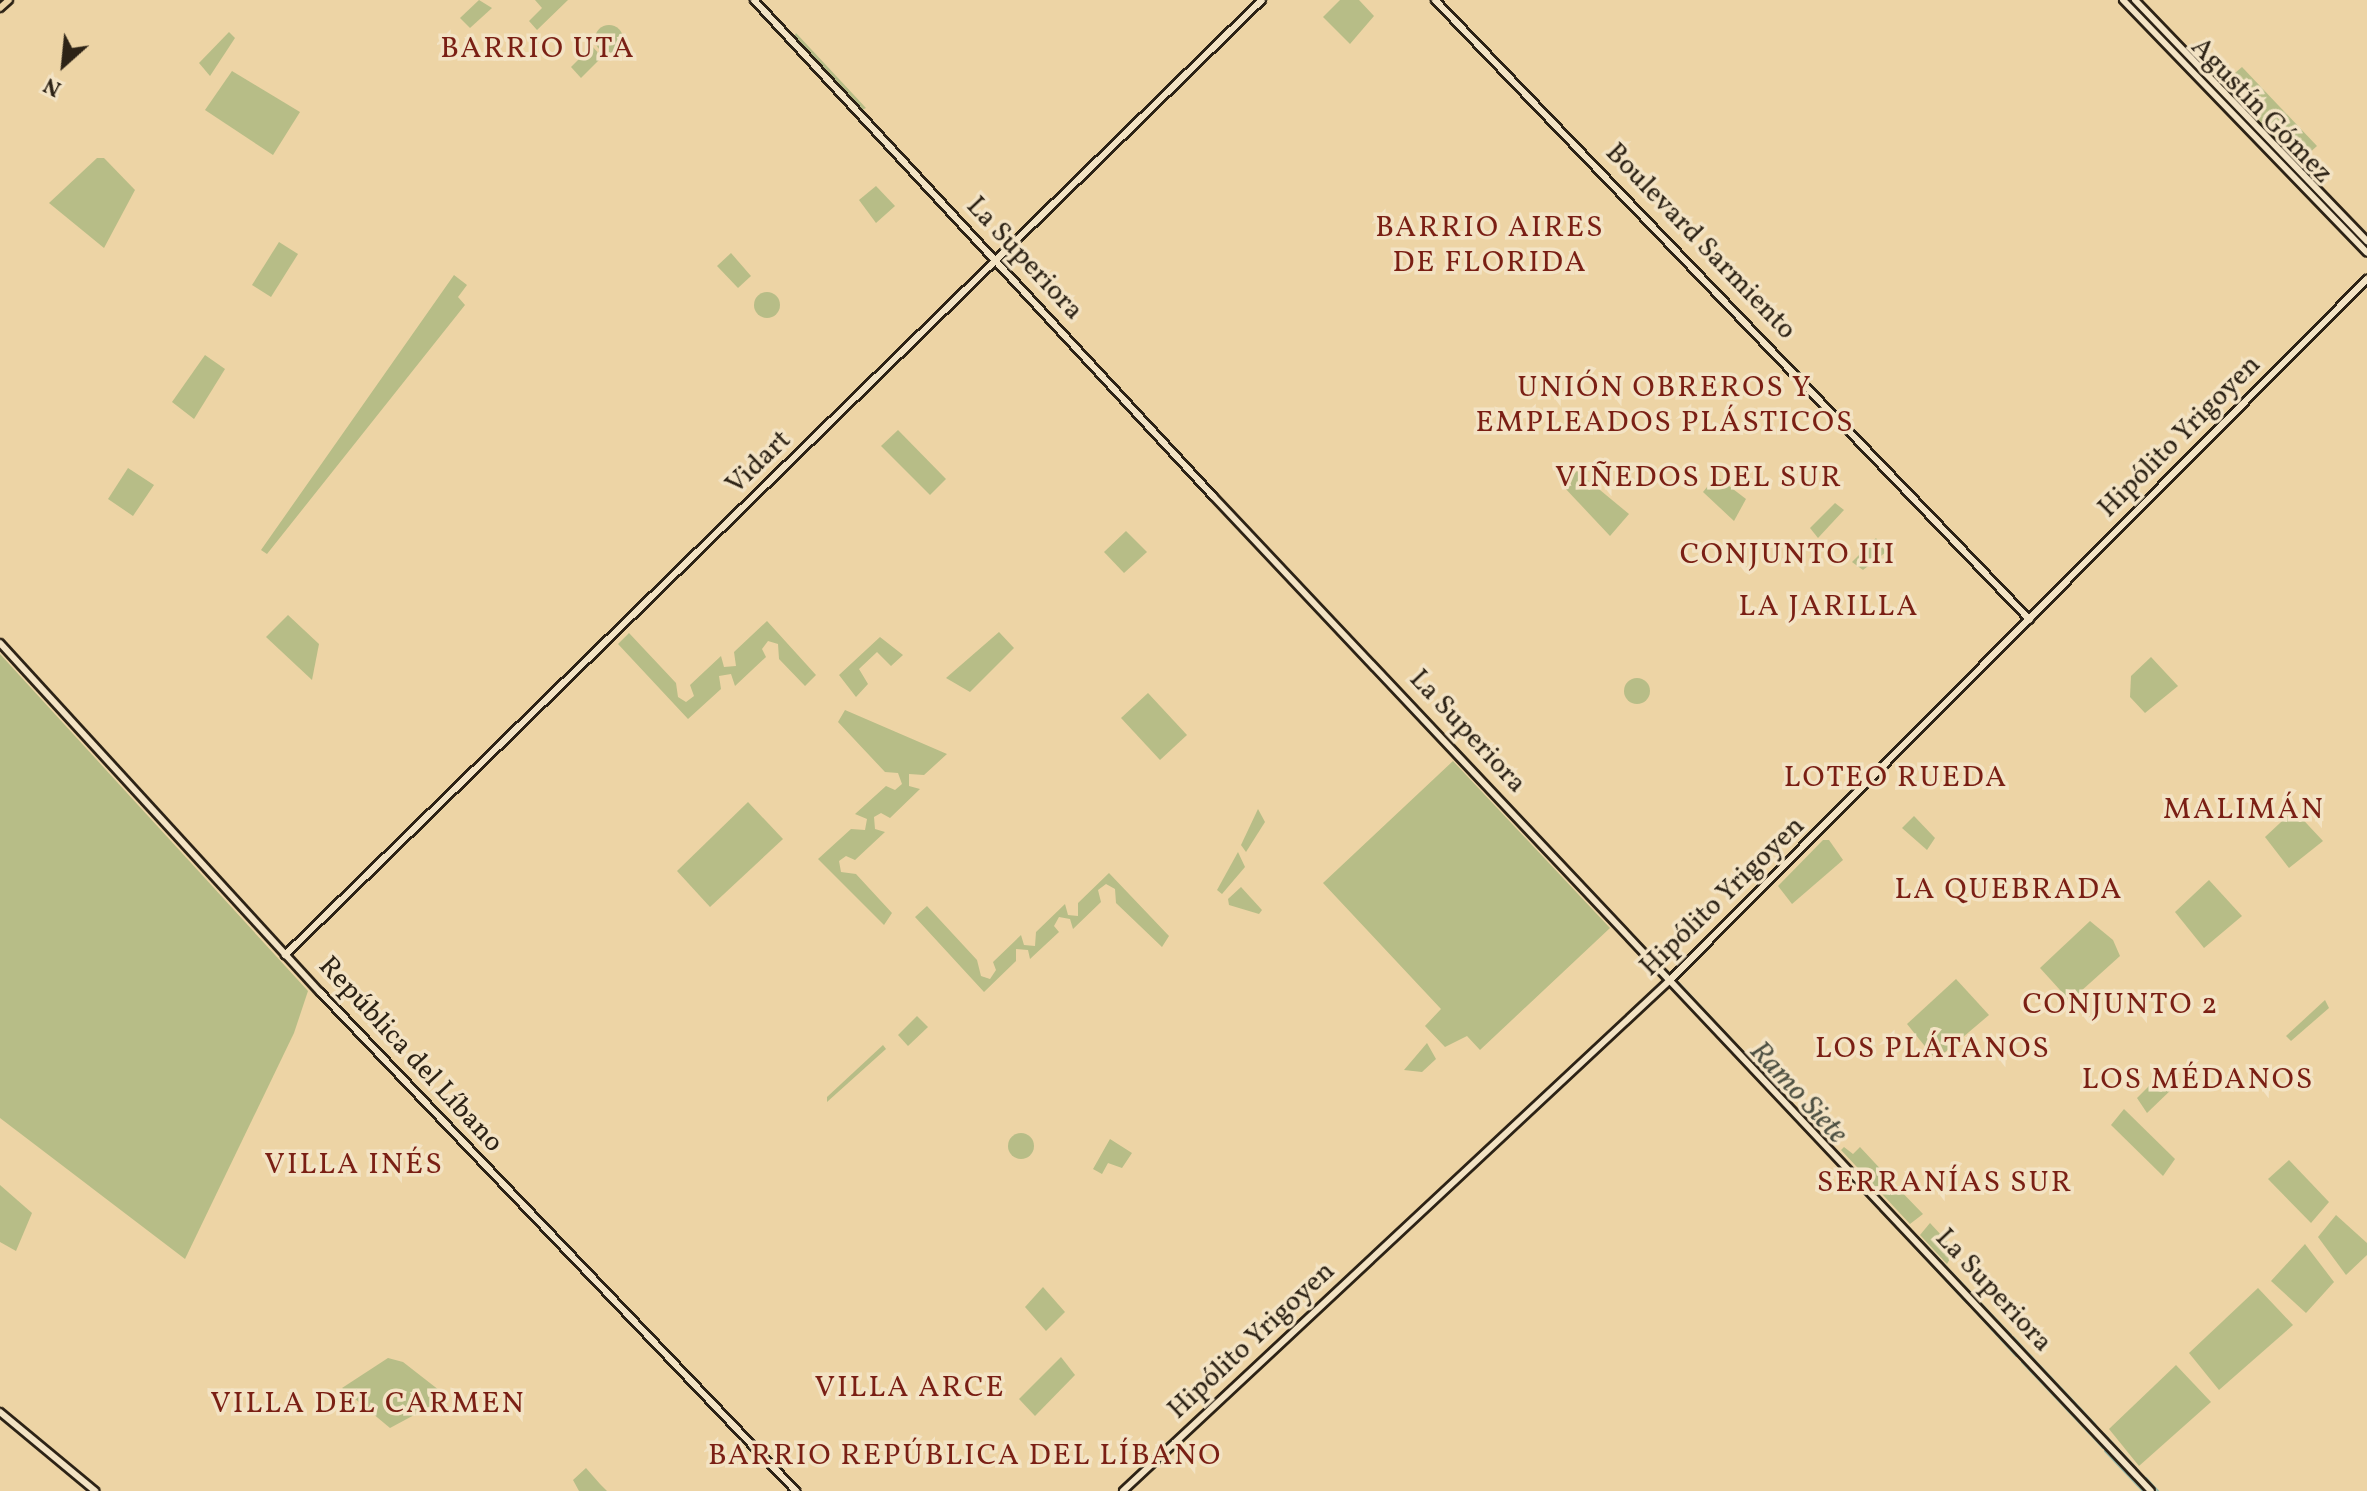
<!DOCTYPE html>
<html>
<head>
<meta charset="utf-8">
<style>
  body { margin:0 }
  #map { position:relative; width:2367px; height:1491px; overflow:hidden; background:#edd4a5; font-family:Vollkorn,serif }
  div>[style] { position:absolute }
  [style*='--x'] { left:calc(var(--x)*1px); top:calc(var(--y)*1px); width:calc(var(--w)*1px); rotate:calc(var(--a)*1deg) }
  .green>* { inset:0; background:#b7bd87 }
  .round { border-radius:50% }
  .stream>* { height:2px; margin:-1px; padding:0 1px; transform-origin:1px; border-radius:1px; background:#99b8a7 }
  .roads { filter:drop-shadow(2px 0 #2d2316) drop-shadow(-2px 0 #2d2316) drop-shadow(0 2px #2d2316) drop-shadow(0 -2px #2d2316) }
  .secondary>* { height:6px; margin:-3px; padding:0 3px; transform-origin:3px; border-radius:3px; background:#f3e3c4 }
  .primary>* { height:6px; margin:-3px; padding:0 3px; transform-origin:3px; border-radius:3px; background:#edd4a5 }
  span { translate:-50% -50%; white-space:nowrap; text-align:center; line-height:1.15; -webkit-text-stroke:7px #f3e3c4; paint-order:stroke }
  .street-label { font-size:28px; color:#2d2316 }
  .neighbourhood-label { font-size:30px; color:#7a1f14; letter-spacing:2px }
  .water-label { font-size:30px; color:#4d5042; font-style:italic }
  .north { position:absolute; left:24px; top:24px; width:80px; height:80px; -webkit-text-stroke:6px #f3e3c4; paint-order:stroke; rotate:207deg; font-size:22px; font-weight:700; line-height:32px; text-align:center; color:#2d2316 }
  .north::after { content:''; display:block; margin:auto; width:28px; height:36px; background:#2d2316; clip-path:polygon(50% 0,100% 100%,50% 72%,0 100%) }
</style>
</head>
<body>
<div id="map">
  <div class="green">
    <i style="clip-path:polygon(479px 0,492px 8px,470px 28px,460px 18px)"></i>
    <i style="clip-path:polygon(535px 0,568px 0,537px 30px,529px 21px,542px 8px)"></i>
    <i style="clip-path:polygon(1340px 0,1359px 0,1374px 16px,1350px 44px,1323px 17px)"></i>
    <i class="round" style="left:595px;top:25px;width:28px;height:28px"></i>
    <i style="clip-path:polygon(229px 32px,235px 38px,210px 76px,199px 63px)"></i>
    <i style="clip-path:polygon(796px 33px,866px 108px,862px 110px,794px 37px)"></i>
    <i style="clip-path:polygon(592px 46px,602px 57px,581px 78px,571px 67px)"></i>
    <i style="clip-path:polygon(2242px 67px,2317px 146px,2298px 163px,2231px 89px,2228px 79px)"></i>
    <i style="clip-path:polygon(232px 71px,300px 112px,273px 155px,205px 110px)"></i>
    <i style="clip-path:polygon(97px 158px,104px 158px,135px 190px,104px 248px,49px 203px)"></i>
    <i style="clip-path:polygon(876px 186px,895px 206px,876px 223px,859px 200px)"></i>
    <i style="clip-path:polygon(279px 242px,298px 254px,271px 297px,252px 285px)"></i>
    <i style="clip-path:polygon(731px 253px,751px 276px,738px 288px,717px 266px)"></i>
    <i style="clip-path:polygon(454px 275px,467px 285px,458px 297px,465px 305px,267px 554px,261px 550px)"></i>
    <i class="round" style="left:754px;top:292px;width:26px;height:26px"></i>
    <i style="clip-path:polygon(205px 355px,225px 369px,194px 419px,172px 402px)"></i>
    <i style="clip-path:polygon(898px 430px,946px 479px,930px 495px,881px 446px)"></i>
    <i style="clip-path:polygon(128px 468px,154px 485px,133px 516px,108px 499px)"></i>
    <i style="clip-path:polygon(1577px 471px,1629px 514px,1610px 536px,1563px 486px)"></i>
    <i style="clip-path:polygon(1716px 476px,1746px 499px,1734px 521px,1703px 492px)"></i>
    <i style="clip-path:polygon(1835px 503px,1844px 510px,1818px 538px,1810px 528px)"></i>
    <i style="clip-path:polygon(1126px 531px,1147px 552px,1124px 573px,1104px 552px)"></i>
    <i style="clip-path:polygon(1876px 538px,1886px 552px,1863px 570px,1852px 562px)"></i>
    <i style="clip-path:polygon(288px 615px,319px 644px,312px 680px,266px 637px)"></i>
    <i style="clip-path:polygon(767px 621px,816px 675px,805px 686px,779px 659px,778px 644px,768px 641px,762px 649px,766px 657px,735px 686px,731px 674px,719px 676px,721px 689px,688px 719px,618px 644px,629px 633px,676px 683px,678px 697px,686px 702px,694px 696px,690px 685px,721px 656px,724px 667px,736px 666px,734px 652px)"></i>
    <i style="clip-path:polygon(999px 632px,1014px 648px,970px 692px,946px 678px)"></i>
    <i style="clip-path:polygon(880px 637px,903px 655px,891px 666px,877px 652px,859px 669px,868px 684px,856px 697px,839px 675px)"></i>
    <i style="clip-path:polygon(0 654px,308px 991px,294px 1033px,185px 1259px,0 1118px)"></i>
    <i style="clip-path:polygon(2151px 657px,2178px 686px,2145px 713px,2130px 697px,2131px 676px)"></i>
    <i class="round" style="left:1624px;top:678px;width:26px;height:26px"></i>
    <i style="clip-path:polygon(1148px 693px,1187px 735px,1160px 760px,1121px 718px)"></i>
    <i style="clip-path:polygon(845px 710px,947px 754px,924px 775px,909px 774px,909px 786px,920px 789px,890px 818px,881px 813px,874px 817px,875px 829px,885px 832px,855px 860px,846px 856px,839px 861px,841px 872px,856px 874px,892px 913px,884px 925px,818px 859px,851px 829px,865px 830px,867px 819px,855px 814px,886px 786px,895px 790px,902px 784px,898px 773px,885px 772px,838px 722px)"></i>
    <i style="clip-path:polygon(1453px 761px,1610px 928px,1480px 1050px,1467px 1036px,1445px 1047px,1425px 1026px,1441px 1009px,1323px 883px)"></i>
    <i style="clip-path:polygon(748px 802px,783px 839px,710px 907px,677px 871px)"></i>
    <i style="clip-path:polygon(1258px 809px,1265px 822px,1246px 852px,1241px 845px)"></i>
    <i style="clip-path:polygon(2294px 810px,2323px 841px,2289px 868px,2265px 837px)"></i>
    <i style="clip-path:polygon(1914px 816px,1935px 838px,1927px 850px,1902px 828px)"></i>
    <i style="clip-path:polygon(1823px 840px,1829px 840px,1843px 860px,1792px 904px,1778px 886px)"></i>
    <i style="clip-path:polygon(1238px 852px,1245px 867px,1222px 894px,1217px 890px)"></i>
    <i style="clip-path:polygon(1109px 873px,1169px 936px,1162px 947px,1116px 903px,1115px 889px,1106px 884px,1098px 890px,1101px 902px,1073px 929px,1070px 919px,1059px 917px,1054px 926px,1059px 932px,1030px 959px,1028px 950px,1016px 949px,1016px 961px,984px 992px,915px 917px,927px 906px,977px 960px,981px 976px,990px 979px,996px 970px,993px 962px,1021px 935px,1024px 945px,1035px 946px,1036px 932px,1065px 904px,1068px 915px,1078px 916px,1078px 903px)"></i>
    <i style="clip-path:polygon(2209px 880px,2242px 916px,2204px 948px,2175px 912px)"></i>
    <i style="clip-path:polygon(1241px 887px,1262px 910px,1259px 914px,1229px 905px,1228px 899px)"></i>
    <i style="clip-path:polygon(2090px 921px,2113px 940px,2120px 956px,2070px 1001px,2040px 968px)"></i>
    <i style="clip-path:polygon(1956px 979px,1989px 1015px,1936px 1060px,1907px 1024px)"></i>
    <i style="clip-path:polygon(2325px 1000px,2329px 1008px,2291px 1041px,2286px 1036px)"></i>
    <i style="clip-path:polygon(917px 1016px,928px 1027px,908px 1046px,898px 1035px)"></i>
    <i style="clip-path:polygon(1427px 1043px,1436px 1059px,1422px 1072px,1404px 1070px)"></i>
    <i style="clip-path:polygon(883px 1045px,886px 1049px,827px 1102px,827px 1097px)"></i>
    <i style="clip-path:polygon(2159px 1076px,2174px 1087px,2147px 1113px,2137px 1098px)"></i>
    <i style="clip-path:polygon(2124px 1109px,2175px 1159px,2163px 1176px,2111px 1125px)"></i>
    <i class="round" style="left:1008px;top:1133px;width:26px;height:26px"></i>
    <i style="clip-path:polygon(1110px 1139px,1132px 1153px,1122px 1168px,1108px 1163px,1102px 1174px,1093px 1169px)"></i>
    <i style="clip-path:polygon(1844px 1147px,1853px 1154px,1860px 1147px,1888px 1177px,1881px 1182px,1883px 1190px,1890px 1191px,1895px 1185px,1923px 1214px,1910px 1224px,1841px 1150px)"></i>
    <i style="clip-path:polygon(2289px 1160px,2329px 1202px,2311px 1223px,2268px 1179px)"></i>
    <i style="clip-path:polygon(0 1185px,32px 1213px,16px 1251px,0 1242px)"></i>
    <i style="clip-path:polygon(2336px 1215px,2367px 1243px,2367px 1255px,2346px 1275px,2318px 1237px)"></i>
    <i style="clip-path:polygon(1930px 1223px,1955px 1250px,1947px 1264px,1920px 1235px)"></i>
    <i style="clip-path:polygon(2305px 1244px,2334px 1282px,2306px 1313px,2271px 1281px)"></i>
    <i style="clip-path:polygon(1043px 1287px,1065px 1312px,1046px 1331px,1025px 1307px)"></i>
    <i style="clip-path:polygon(2258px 1288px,2293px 1325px,2219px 1390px,2189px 1353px)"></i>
    <i style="clip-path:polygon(1061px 1357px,1075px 1375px,1035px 1416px,1019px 1399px)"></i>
    <i style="clip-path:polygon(388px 1358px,403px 1362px,444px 1394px,444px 1399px,390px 1428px,342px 1388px)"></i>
    <i style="clip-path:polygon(2176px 1365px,2211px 1402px,2139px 1466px,2109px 1429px)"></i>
    <i style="clip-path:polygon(586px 1468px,600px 1484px,607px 1491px,579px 1491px,573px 1480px)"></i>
  </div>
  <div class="stream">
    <i style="--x:1677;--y:981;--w:209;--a:46.9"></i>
    <i style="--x:1672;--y:987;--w:327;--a:47"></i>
    <i style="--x:1823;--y:1137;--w:122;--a:46.7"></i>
    <i style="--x:1918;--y:1237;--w:135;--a:46.5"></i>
    <i style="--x:1908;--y:1240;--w:86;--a:46.9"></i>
    <i style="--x:1973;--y:1309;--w:64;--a:47.5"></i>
    <i style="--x:2013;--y:1337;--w:120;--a:46.7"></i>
    <i style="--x:2022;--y:1362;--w:118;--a:46.7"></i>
    <i style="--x:2104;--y:1434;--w:50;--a:46.6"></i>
    <i style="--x:2105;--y:1451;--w:55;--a:46.5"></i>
    <i style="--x:2146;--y:1478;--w:18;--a:47"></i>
  </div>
  <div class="roads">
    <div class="secondary">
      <i style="--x:754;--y:0;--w:676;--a:47.22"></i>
      <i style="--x:1213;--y:496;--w:1367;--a:46.69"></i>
      <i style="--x:1435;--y:0;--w:859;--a:46.18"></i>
      <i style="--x:2123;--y:0;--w:351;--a:46"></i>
      <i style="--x:2135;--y:0;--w:335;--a:46.1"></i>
      <i style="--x:0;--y:643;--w:473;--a:47.5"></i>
      <i style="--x:320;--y:992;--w:690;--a:46.35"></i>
      <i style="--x:285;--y:955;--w:1366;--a:-44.35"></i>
      <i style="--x:0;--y:1412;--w:124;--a:39.7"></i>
      <i style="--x:1123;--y:1491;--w:749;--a:-43.05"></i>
      <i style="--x:1670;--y:980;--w:989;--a:-45.16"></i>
    </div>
    <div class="primary">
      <i style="--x:0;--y:8;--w:12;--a:-42"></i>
    </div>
  </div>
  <div class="street-label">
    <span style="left:2261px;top:111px;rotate:46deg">Agustín Gómez</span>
    <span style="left:1700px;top:242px;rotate:46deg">Boulevard Sarmiento</span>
    <span style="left:1024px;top:259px;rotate:47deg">La Superiora</span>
    <span style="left:2180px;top:437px;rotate:-45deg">Hipólito Yrigoyen</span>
    <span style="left:759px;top:463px;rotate:-44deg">Vidart</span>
    <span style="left:1467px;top:732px;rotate:47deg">La Superiora</span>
    <span style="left:1723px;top:897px;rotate:-44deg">Hipólito Yrigoyen</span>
    <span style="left:410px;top:1055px;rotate:47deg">República del Líbano</span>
    <span style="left:1993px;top:1291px;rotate:47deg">La Superiora</span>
    <span style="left:1252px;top:1341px;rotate:-43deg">Hipólito Yrigoyen</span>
  </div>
  <div class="neighbourhood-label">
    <span style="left:538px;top:49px">BARRIO UTA</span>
    <span style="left:1490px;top:245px">BARRIO AIRES<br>DE FLORIDA</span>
    <span style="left:1665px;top:405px">UNIÓN OBREROS Y<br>EMPLEADOS PLÁSTICOS</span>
    <span style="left:1699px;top:478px">VIÑEDOS DEL SUR</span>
    <span style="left:1788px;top:555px">CONJUNTO III</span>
    <span style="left:1829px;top:607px">LA JARILLA</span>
    <span style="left:1896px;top:778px">LOTEO RUEDA</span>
    <span style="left:2244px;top:810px">MALIMÁN</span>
    <span style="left:2009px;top:890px">LA QUEBRADA</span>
    <span style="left:2121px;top:1005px">CONJUNTO 2</span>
    <span style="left:1933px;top:1049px">LOS PLÁTANOS</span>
    <span style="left:2198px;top:1080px">LOS MÉDANOS</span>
    <span style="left:354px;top:1165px">VILLA INÉS</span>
    <span style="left:1945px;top:1183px">SERRANÍAS SUR</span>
    <span style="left:910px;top:1388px">VILLA ARCE</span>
    <span style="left:368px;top:1404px">VILLA DEL CARMEN</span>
    <span style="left:965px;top:1456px">BARRIO REPÚBLICA DEL LÍBANO</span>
  </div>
  <div class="water-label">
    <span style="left:1798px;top:1093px;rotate:47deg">Ramo Siete</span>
  </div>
  <div class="north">N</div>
</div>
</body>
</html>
